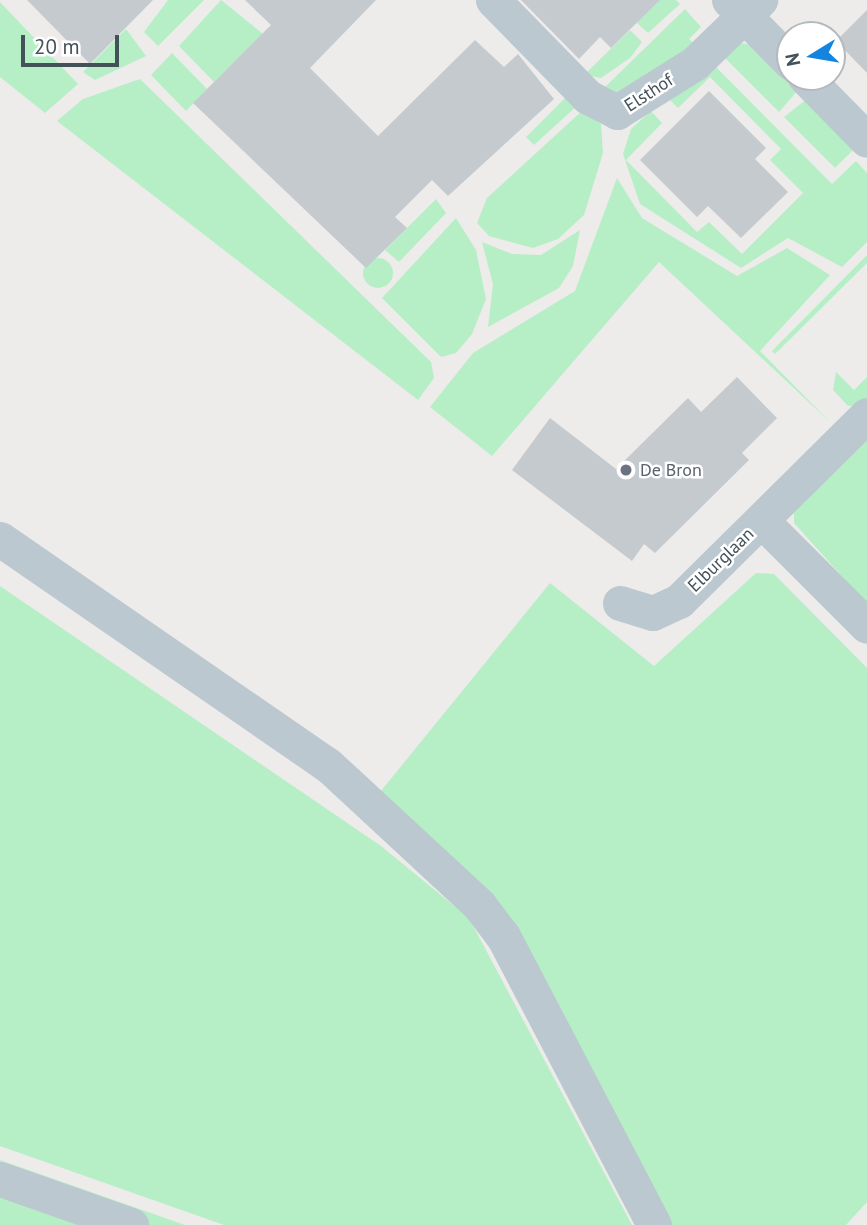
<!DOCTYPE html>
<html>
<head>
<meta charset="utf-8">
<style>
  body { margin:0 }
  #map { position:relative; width:867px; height:1225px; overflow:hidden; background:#eeebeb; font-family:"PT Sans",sans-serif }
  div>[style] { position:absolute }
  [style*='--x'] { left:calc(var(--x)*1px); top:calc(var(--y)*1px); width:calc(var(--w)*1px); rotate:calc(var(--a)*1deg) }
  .green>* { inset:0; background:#b6efc6 }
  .round { border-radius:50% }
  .building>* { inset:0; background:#c5cacf }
  .minor>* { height:35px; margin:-17.5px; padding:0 17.5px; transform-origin:17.5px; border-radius:17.5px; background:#bbc8cf }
  .dots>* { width:19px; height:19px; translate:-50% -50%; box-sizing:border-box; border:4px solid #fff; border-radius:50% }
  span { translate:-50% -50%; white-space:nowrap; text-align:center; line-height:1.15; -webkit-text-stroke:5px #fff; paint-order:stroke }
  .street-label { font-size:18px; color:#435159 }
  .worship-label { font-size:18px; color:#5b616d }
  .left { translate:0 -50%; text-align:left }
  .north { position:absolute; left:776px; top:21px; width:70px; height:70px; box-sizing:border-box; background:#fff; border:2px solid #b4b9bd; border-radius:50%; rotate:259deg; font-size:19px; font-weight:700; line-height:28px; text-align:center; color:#435159 }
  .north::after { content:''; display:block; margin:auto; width:24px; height:32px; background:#1384e0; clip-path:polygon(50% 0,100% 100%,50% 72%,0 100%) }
  .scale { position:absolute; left:21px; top:35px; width:98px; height:32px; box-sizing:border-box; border:4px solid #435159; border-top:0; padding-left:9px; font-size:21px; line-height:24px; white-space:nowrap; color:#435159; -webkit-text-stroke:5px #fff; paint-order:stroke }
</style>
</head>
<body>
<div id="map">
  <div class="green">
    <i style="clip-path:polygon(168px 0,204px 0,158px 46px,144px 32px)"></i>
    <i style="clip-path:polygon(221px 0,263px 34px,214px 82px,179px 46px)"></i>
    <i style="clip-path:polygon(644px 0,676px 0,680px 4px,648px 33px,637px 23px)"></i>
    <i style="clip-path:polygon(0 2px,78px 84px,45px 113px,0 77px)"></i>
    <i style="clip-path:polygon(685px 9px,701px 27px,689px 39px,697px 46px,625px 97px,605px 87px)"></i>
    <i style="clip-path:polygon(126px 29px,146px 56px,95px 80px,83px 72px)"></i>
    <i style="clip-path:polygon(630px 30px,642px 42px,630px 58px,601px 78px,584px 75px)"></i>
    <i style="clip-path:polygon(740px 43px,754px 45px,799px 89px,779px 112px,721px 54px)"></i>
    <i style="clip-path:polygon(172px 53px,207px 89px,186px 111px,151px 75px)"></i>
    <i style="clip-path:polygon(712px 63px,832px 184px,856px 161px,867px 173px,867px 242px,842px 267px,788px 238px,741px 268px,640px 204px,623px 154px,631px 129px,651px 111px,662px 123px,626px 160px,697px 232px,709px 222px,742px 254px,803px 193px,770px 160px,781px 149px,710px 77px,678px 108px,667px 97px)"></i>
    <i style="clip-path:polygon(140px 79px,431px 362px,434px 378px,418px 400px,57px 121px,83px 99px)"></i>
    <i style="clip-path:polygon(568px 95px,578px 105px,534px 145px,526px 137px)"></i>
    <i style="clip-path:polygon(808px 98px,856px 147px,835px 168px,784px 117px)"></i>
    <i style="clip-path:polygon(583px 110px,601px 124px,603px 153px,584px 215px,558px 239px,533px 248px,489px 236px,477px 223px,487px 198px)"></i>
    <i style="clip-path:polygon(617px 178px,642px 218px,737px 276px,787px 248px,830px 275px,760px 351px,830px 422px,659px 262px,492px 456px,430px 407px,473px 353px,575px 291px)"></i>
    <i style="clip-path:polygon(436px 199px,446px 213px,399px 262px,385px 250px)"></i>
    <i style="clip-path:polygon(456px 218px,476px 250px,486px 299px,472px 334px,456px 353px,441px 357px,382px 298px)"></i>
    <i style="clip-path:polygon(580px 230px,573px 266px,559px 288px,488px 327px,493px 284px,482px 242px,512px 254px,541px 255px)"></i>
    <i style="clip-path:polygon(867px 255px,867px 263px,775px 354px,772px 351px)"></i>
    <i class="round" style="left:363px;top:258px;width:30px;height:30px"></i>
    <i style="clip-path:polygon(836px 372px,854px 390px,867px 377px,867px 398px,860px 405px,848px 406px,833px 390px)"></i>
    <i style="clip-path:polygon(867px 433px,867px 604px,794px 523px,794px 510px)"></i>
    <i style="clip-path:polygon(756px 573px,774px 574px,867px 668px,867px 1202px,846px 1225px,668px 1225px,522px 939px,372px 802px,550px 583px,654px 666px)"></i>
    <i style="clip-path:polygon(0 586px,381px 846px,469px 918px,632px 1225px,224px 1225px,0 1146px)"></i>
    <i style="clip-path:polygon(0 1160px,185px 1225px,0 1225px)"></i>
  </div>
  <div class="building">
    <i style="clip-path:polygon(27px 0,153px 0,90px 64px)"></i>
    <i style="clip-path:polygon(245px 0,376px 0,310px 68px,378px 136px,475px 40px,504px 67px,518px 54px,554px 99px,448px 196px,432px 180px,395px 217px,407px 228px,366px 268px,193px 103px,271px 25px)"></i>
    <i style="clip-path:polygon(521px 0,660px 0,611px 48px,600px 37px,579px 59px)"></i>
    <i style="clip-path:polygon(867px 10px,867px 73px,836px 41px)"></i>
    <i style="clip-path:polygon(709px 91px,766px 148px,755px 159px,788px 192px,741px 238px,708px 206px,697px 217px,640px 160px)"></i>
    <i style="clip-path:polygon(737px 377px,777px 418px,742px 453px,749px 460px,655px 553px,644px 544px,632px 561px,512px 470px,550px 418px,616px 469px,688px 398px,701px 412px)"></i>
  </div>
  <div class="minor">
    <i style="--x:493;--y:0;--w:136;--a:45.6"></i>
    <i style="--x:588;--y:97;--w:33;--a:27"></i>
    <i style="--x:617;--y:112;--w:92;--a:-32.1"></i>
    <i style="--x:695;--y:63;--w:91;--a:-44.1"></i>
    <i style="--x:729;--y:0;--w:87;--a:45.5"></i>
    <i style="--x:805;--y:77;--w:88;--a:45.5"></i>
    <i style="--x:762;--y:521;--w:148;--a:45"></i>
    <i style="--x:0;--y:539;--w:398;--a:34.6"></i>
    <i style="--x:328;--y:765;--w:207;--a:42.8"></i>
    <i style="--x:480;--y:906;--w:38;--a:53"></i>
    <i style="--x:503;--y:936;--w:326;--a:62.4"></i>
    <i style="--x:620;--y:603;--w:34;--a:17"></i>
    <i style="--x:653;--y:613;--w:29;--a:-25"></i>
    <i style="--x:679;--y:601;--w:264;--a:-44.7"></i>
    <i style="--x:0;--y:1179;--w:139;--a:19.3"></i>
  </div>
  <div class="dots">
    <i style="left:626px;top:470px;background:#6b7280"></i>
  </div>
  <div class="street-label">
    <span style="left:649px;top:93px;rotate:-33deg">Elsthof</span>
    <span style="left:721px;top:560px;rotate:-44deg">Elburglaan</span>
  </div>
  <div class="worship-label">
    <span class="left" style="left:640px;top:470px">De Bron</span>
  </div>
  <div class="north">N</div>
  <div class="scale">20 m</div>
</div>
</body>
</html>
